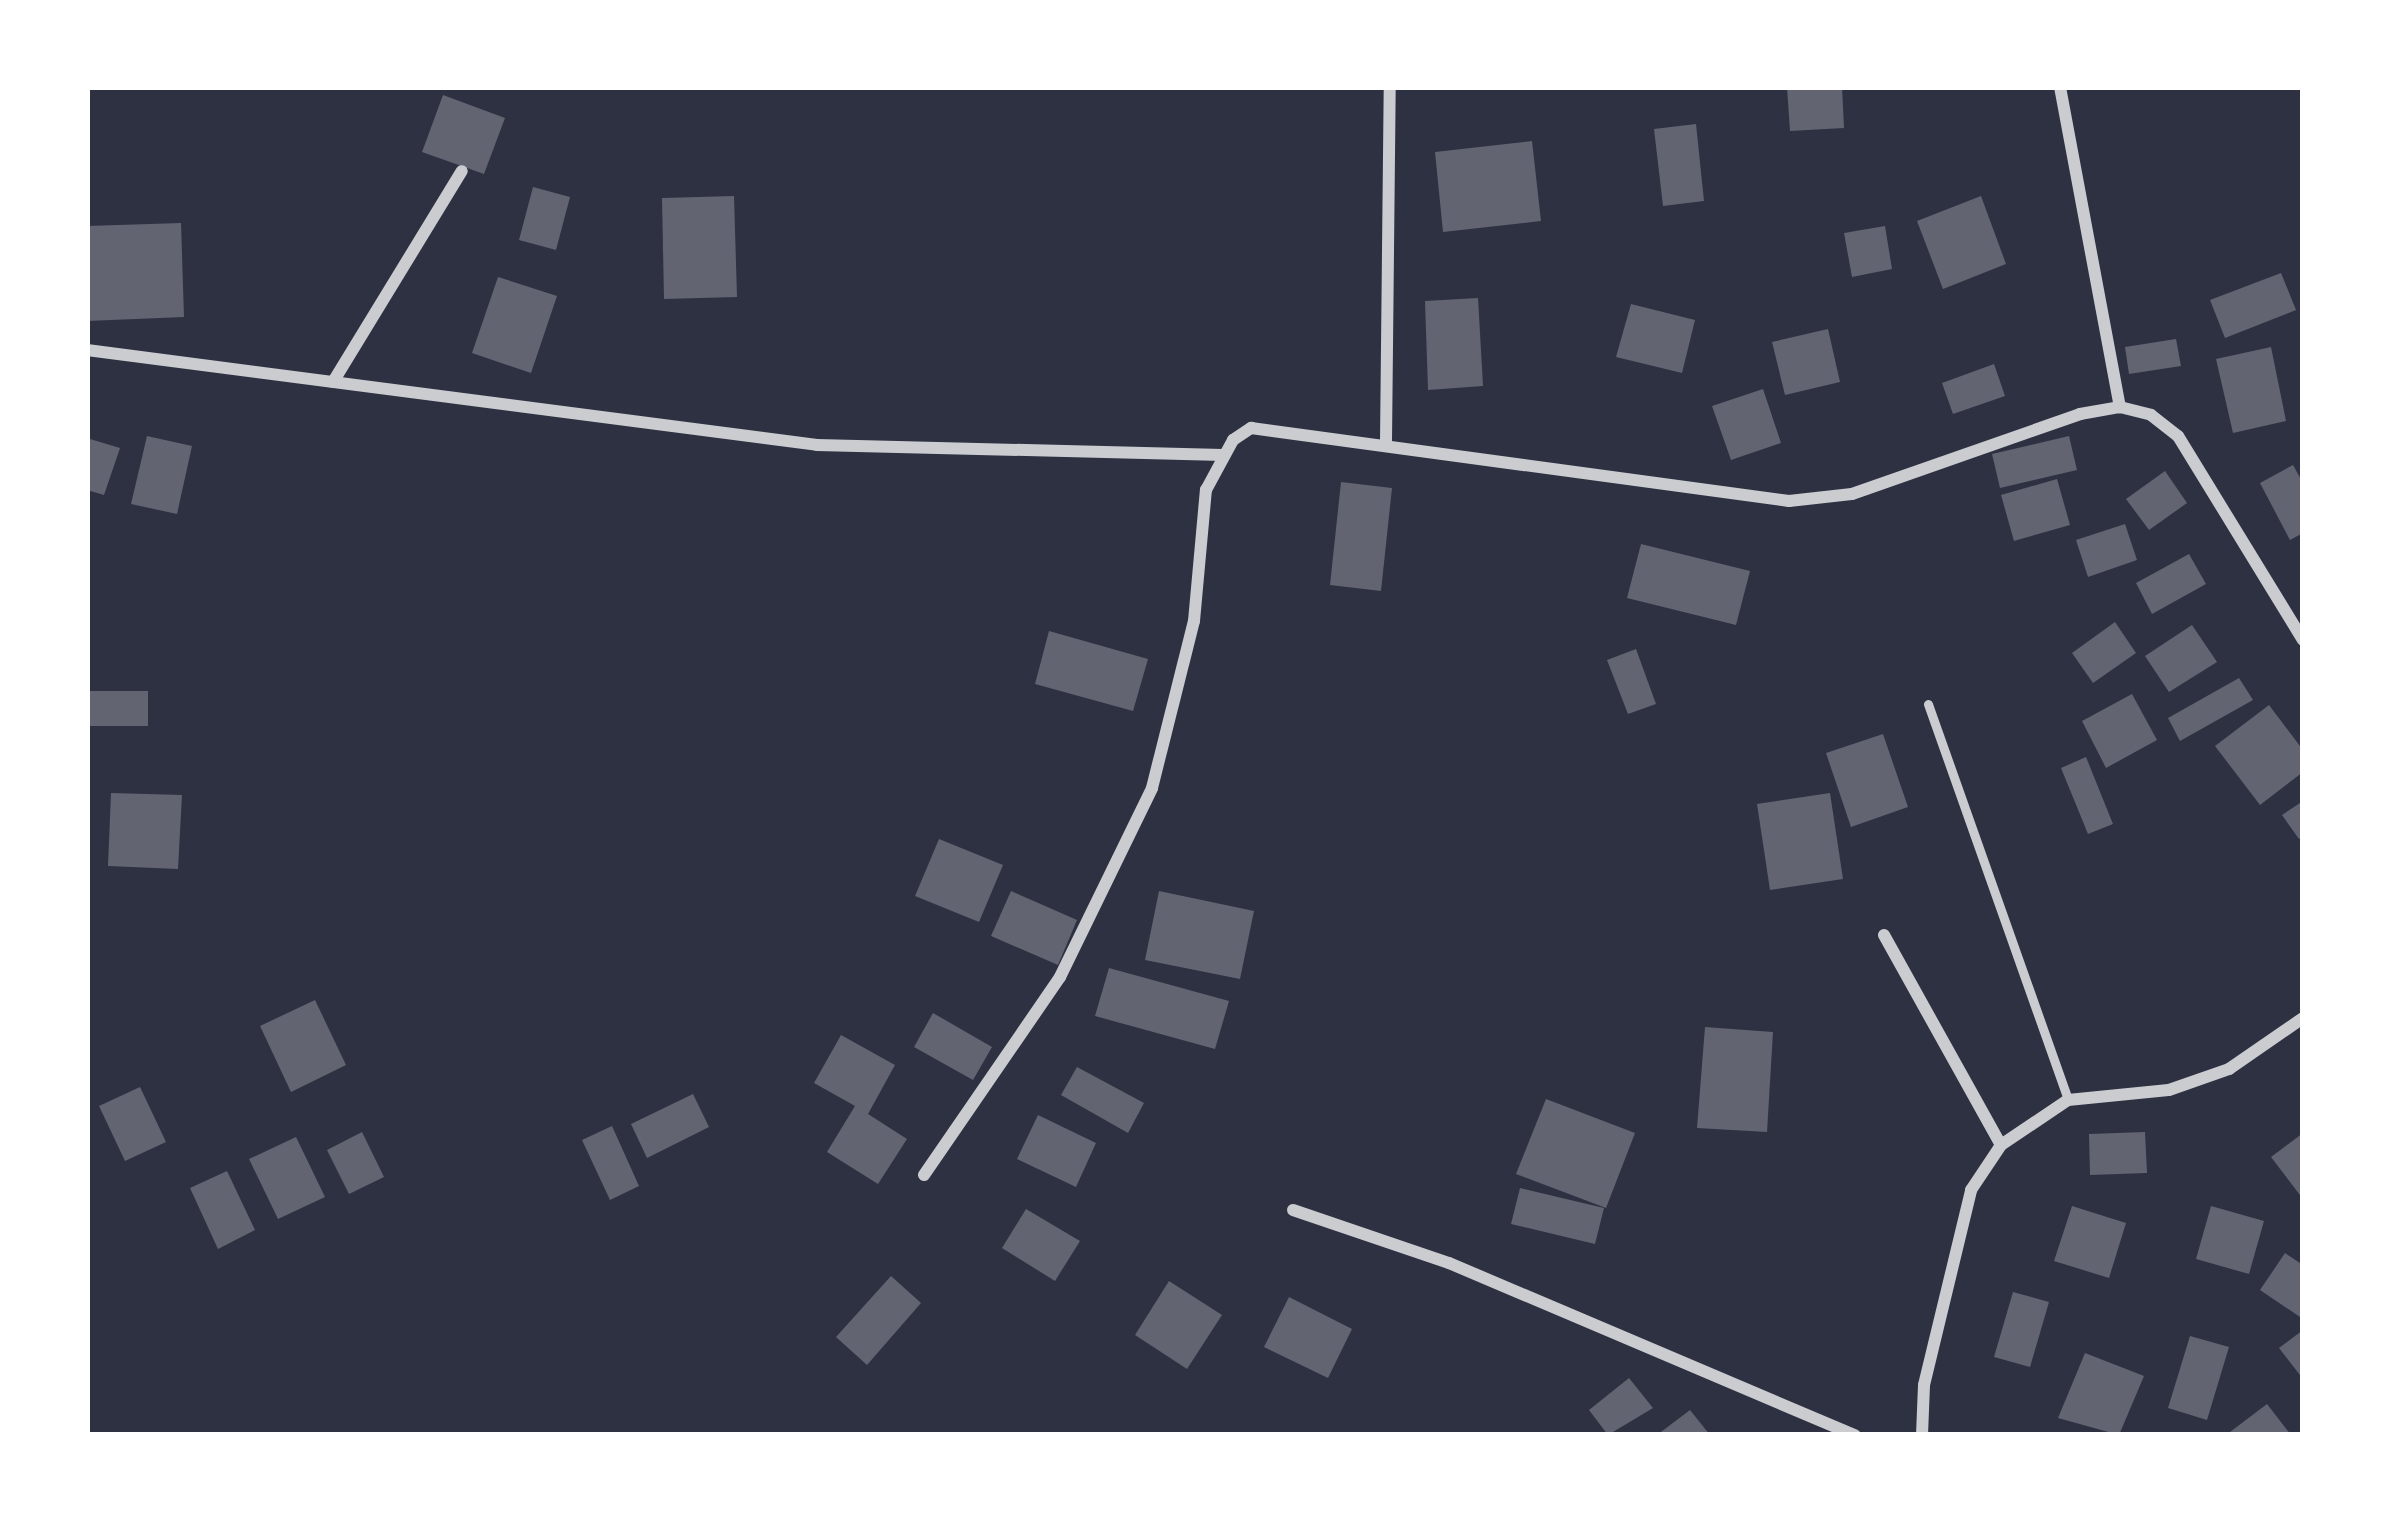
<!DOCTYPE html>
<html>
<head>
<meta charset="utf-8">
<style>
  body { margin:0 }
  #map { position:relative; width:2390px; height:1522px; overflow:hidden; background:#2d3142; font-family:"Work Sans",sans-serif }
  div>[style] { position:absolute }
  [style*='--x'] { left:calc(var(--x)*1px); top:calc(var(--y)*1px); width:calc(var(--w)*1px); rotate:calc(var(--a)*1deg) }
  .building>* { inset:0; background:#626471 }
  .service>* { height:9px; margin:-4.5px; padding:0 4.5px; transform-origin:4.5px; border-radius:4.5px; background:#caccd0 }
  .minor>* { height:12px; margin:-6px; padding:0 6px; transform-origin:6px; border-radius:6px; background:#caccd0 }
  span { translate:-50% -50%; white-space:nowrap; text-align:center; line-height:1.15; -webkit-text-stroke:9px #fff; paint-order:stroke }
  .frame { position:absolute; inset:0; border:90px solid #fff; pointer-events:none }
</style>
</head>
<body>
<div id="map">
  <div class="building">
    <i style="clip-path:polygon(1787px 87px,1842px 87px,1844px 128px,1790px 131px)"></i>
    <i style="clip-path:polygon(443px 95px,505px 118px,484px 174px,422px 152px)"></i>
    <i style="clip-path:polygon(1696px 124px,1704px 201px,1663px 206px,1654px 129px)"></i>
    <i style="clip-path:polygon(1532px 141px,1541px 221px,1443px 232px,1435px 152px)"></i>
    <i style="clip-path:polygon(533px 187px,570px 197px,556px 250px,519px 240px)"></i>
    <i style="clip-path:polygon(734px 196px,737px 297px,664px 299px,662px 198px)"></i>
    <i style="clip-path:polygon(1981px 196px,2006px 264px,1943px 289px,1917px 221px)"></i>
    <i style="clip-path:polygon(181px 223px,184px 317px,87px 321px,87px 226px)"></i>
    <i style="clip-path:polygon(1885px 226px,1892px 269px,1852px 277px,1844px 233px)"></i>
    <i style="clip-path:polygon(2281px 273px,2296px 310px,2225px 338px,2210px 300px)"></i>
    <i style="clip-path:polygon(498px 277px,557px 296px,531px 373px,472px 353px)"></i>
    <i style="clip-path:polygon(1478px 298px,1483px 386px,1428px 390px,1425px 301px)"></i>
    <i style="clip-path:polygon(1631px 304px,1695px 320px,1682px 373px,1616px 357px)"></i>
    <i style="clip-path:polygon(1828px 329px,1840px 382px,1785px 395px,1772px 342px)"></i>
    <i style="clip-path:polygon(2176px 339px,2181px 366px,2129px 374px,2125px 347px)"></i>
    <i style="clip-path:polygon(2271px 347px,2286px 421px,2233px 433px,2216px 359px)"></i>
    <i style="clip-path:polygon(1994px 364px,2005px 396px,1953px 414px,1942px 383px)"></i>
    <i style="clip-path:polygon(1763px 389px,1781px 443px,1731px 460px,1712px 406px)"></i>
    <i style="clip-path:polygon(147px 436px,192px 446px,177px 514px,131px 504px)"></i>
    <i style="clip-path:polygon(2069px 436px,2077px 470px,2000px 488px,1992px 454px)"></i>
    <i style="clip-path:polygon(90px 439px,120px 448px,104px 495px,87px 490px)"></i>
    <i style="clip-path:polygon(2293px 465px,2303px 483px,2303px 533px,2290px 540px,2260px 483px)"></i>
    <i style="clip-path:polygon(2165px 471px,2187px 503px,2149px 530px,2126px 499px)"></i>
    <i style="clip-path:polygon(2057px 479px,2070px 525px,2014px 541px,2001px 495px)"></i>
    <i style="clip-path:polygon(1341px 482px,1392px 488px,1381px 591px,1330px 585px)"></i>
    <i style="clip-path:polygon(2125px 524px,2137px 560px,2088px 577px,2076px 540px)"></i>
    <i style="clip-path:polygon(1641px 544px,1750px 571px,1736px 625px,1627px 598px)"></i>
    <i style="clip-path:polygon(2189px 554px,2206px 584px,2152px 614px,2136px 583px)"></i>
    <i style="clip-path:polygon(2115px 622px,2136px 653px,2093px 683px,2072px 653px)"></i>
    <i style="clip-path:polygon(2192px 625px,2217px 662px,2169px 692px,2145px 656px)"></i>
    <i style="clip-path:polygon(1049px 631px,1148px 659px,1133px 711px,1035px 684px)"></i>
    <i style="clip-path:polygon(1636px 649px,1656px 704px,1628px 714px,1607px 660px)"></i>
    <i style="clip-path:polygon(2239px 678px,2253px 700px,2180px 741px,2168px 718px)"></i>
    <i style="clip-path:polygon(87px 691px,148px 691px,148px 726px,87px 726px)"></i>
    <i style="clip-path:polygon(2132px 694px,2157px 740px,2106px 768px,2082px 721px)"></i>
    <i style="clip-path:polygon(2269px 705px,2303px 750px,2303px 772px,2260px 805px,2215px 746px)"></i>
    <i style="clip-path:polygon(1883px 734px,1908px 807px,1851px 827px,1826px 753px)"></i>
    <i style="clip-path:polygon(2086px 757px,2113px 824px,2088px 834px,2061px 768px)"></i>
    <i style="clip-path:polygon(111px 793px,182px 795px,178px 869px,108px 866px)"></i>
    <i style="clip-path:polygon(1830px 793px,1843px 879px,1770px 890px,1757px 804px)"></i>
    <i style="clip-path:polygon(2303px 801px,2303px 836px,2299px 839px,2282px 815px)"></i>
    <i style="clip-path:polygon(939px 839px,1003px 865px,979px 922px,915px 896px)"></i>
    <i style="clip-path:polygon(1011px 891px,1077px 920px,1058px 965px,991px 936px)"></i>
    <i style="clip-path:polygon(1159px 891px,1254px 911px,1240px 979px,1145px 960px)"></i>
    <i style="clip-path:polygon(1109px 968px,1229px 1001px,1215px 1049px,1095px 1016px)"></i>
    <i style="clip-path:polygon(315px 1000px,346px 1065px,291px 1092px,260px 1026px)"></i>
    <i style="clip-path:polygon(933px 1013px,992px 1047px,973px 1080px,914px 1047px)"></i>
    <i style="clip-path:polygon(1705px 1027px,1773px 1032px,1767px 1132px,1697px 1128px)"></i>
    <i style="clip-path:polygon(841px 1035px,895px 1065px,868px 1114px,907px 1139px,878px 1184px,827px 1152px,855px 1106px,814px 1083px)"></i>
    <i style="clip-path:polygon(1077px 1067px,1144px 1103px,1128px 1133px,1061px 1095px)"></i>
    <i style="clip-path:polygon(140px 1087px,166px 1142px,125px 1161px,99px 1106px)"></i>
    <i style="clip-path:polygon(693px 1094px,709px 1127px,647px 1158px,631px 1124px)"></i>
    <i style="clip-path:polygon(1546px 1099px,1635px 1133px,1606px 1208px,1516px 1174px)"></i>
    <i style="clip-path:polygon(1038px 1115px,1096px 1143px,1076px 1187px,1017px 1159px)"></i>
    <i style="clip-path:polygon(612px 1126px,639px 1186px,610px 1200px,582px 1140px)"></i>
    <i style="clip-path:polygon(362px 1132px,384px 1177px,349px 1194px,327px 1150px)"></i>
    <i style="clip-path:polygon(2145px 1132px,2147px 1173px,2090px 1175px,2089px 1134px)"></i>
    <i style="clip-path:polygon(2303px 1133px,2303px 1199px,2271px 1157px)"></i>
    <i style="clip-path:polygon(296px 1137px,325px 1197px,278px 1219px,249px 1159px)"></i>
    <i style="clip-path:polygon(227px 1171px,255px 1230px,218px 1249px,190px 1188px)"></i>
    <i style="clip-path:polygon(1520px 1188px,1604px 1208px,1595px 1244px,1511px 1224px)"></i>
    <i style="clip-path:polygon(2072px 1206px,2126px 1223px,2109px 1278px,2054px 1261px)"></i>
    <i style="clip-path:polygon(2211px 1206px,2264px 1221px,2249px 1274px,2196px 1259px)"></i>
    <i style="clip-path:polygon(1026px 1209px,1080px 1241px,1055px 1281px,1002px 1248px)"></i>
    <i style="clip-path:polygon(2285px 1253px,2303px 1265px,2303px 1319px,2260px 1290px)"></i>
    <i style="clip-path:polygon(891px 1276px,921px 1303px,867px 1365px,836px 1337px)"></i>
    <i style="clip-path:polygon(1169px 1281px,1222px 1315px,1187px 1369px,1135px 1335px)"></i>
    <i style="clip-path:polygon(2013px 1292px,2049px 1302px,2030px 1367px,1994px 1357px)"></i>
    <i style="clip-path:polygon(1289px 1297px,1352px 1329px,1328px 1378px,1264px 1347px)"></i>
    <i style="clip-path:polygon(2303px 1330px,2303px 1379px,2279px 1348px)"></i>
    <i style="clip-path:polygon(2190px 1336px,2229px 1347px,2207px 1420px,2168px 1408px)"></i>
    <i style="clip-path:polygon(2085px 1353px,2144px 1376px,2119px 1435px,2058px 1418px)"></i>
    <i style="clip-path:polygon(1629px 1378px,1653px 1408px,1608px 1435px,1589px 1410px)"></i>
    <i style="clip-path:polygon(2267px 1404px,2291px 1435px,2226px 1435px)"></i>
    <i style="clip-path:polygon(1690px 1410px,1710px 1435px,1657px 1435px)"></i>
  </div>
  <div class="service">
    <i style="--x:1928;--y:704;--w:420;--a:70.5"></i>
  </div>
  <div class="minor">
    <i style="--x:2060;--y:87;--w:326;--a:79.4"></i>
    <i style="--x:87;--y:350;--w:736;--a:7.41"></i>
    <i style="--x:817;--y:445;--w:406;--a:1.4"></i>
    <i style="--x:333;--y:382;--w:247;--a:-58.6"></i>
    <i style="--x:1386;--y:442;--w:355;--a:-89.4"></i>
    <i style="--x:1884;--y:935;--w:240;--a:60.9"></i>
    <i style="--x:924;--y:1175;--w:240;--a:-55.5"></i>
    <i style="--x:1060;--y:977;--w:210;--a:-64"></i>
    <i style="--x:1152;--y:788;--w:172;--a:-75.9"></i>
    <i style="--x:1194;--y:621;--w:132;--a:-84.8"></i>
    <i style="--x:1206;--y:490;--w:57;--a:-61.6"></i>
    <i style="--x:1233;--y:440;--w:22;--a:-34"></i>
    <i style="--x:1251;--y:428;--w:543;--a:7.73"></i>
    <i style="--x:1789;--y:501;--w:63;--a:-6.3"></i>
    <i style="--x:1852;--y:494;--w:242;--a:-19.3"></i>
    <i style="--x:2080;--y:414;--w:41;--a:-9.9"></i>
    <i style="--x:2120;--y:407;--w:32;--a:14"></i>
    <i style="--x:2151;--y:415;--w:34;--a:38"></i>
    <i style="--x:2178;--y:436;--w:239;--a:58.5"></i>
    <i style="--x:1293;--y:1210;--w:165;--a:18.8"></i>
    <i style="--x:1449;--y:1263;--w:441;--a:23"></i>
    <i style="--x:1922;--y:1435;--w:50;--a:-87.7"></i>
    <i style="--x:1924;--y:1385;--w:201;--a:-76.4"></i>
    <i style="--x:1971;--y:1190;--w:54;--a:-56.3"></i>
    <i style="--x:2001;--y:1145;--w:81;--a:-33.9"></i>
    <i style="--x:2068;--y:1100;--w:101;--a:-5.7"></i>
    <i style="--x:2169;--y:1090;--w:64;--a:-19.3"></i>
    <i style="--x:2229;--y:1069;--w:90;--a:-34.6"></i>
  </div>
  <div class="frame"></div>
</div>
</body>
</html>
